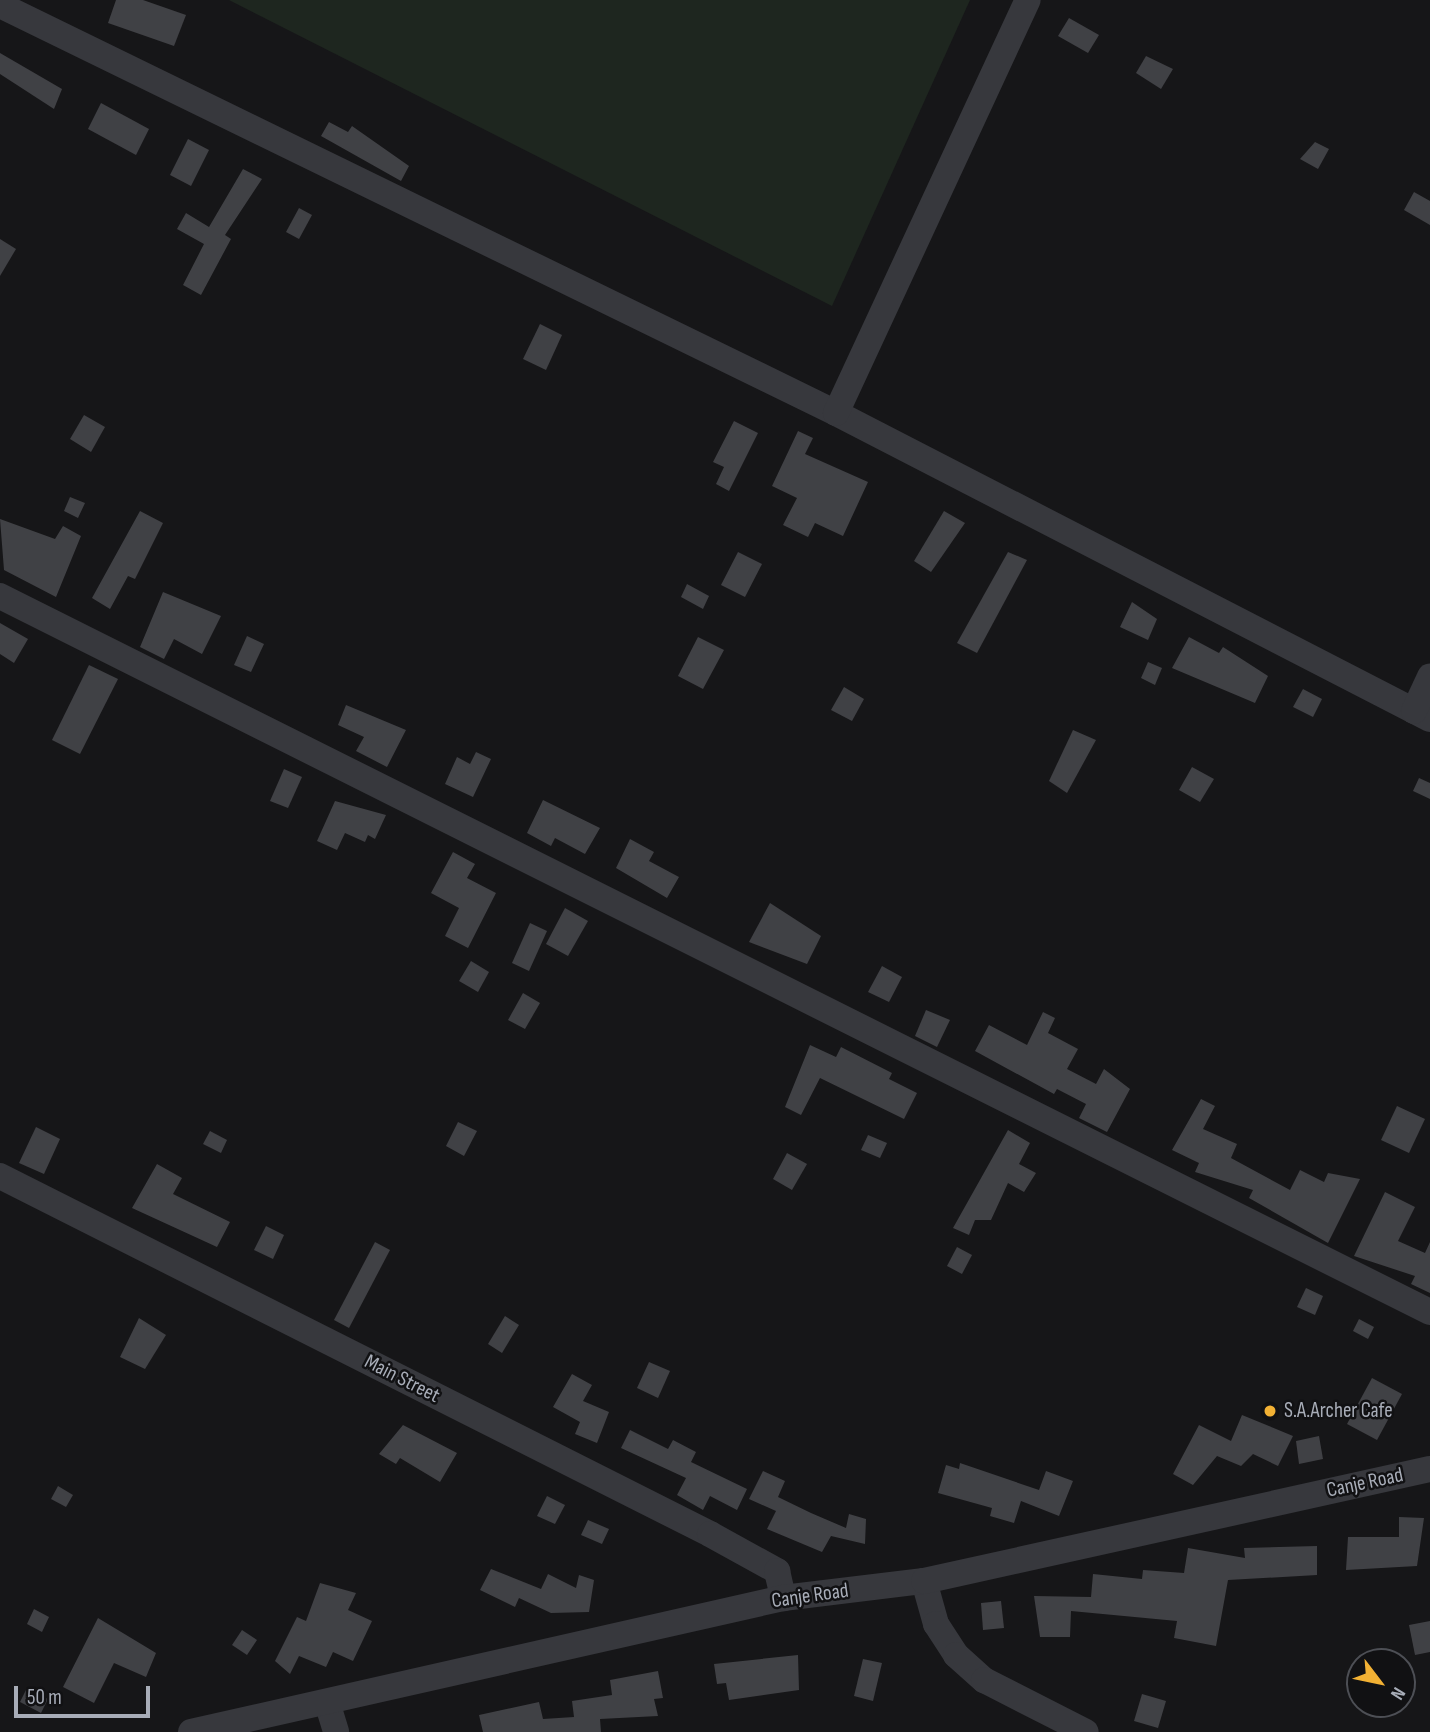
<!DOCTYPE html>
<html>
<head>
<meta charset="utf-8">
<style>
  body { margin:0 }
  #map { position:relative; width:1430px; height:1732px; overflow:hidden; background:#161618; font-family:"Sofia Sans Condensed",sans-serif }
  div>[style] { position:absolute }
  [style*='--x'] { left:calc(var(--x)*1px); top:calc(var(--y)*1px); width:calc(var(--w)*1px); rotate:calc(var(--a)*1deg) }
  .green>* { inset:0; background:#1e261f }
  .building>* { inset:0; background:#404145 }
  .minor>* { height:26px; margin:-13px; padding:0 13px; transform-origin:13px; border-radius:13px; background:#37383d }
  .dots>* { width:19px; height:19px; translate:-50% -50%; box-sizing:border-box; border:4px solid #111113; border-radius:50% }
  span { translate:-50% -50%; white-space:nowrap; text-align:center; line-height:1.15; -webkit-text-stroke:5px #111113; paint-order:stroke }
  .street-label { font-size:21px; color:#a8adb8 }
  .poi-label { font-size:21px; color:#a8adb8 }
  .left { translate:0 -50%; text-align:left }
  .north { position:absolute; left:1346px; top:1648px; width:70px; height:70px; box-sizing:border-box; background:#111113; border:2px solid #4d4f55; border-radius:50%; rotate:122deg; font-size:19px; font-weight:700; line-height:28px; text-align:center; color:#a8adb8 }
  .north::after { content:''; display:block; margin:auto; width:24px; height:32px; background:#f2b134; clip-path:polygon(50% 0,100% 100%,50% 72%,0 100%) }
  .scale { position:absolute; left:14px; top:1686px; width:136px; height:32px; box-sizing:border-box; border:4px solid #a8adb8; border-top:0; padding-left:9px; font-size:21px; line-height:24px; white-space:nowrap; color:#a8adb8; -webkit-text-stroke:5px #111113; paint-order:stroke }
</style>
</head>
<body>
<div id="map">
  <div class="green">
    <i style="clip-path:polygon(229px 0,970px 0,832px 306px)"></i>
  </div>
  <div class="building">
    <i style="clip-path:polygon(116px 0,143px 0,186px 15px,174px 46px,108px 23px)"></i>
    <i style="clip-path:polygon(1069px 18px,1099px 35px,1088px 53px,1058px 36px)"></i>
    <i style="clip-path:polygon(0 53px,62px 89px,54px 109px,0 74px)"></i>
    <i style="clip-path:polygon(1146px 56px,1173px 69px,1161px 89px,1136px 73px)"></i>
    <i style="clip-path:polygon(101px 103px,149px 129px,136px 155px,88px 129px)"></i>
    <i style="clip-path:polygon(329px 122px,348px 132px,352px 126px,409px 166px,401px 181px,321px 136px)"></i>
    <i style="clip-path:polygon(188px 139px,209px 150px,191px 186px,170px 175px)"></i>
    <i style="clip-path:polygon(1315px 142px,1329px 149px,1318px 169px,1300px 159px)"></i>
    <i style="clip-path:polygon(243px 169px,262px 179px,225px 235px,231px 239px,201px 295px,183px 285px,204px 244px,177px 229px,186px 213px,209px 227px)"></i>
    <i style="clip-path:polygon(1414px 192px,1430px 201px,1430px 225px,1404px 210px)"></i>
    <i style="clip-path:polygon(299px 208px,312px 215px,299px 239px,286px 232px)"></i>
    <i style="clip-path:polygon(0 239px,16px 249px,0 276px)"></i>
    <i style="clip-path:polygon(540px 324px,562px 335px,546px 370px,523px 359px)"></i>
    <i style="clip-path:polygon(84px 415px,105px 427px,91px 452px,70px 439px)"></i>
    <i style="clip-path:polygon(734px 421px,758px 433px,729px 491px,716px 484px,724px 467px,713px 462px)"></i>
    <i style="clip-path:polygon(798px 431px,813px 438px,805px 454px,868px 482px,843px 536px,815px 523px,808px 537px,783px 525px,797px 498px,772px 486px)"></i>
    <i style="clip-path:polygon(70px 497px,85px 503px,78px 518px,64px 511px)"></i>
    <i style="clip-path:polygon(140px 511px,163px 523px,135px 579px,128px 576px,110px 609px,92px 598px)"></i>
    <i style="clip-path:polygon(944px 511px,965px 523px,931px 572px,914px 561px)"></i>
    <i style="clip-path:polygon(0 519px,55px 539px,63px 526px,81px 536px,56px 597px,4px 570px)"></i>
    <i style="clip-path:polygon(738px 552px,762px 564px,745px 597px,721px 585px)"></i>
    <i style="clip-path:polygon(1008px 552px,1027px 560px,977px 653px,957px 643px)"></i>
    <i style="clip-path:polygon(687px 584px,709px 596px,703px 609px,681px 597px)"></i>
    <i style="clip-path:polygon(163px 592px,221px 616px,202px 654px,174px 639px,164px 659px,140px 647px)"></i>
    <i style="clip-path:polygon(1132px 602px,1157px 619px,1148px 640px,1120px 627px)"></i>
    <i style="clip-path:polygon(0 623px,28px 639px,14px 663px,0 654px)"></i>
    <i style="clip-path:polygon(247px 636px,264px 644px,251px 672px,234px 665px)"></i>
    <i style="clip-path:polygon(698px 637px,724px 650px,703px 689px,678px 676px)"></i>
    <i style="clip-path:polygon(1189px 637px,1219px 653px,1223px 647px,1268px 676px,1255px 703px,1172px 668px)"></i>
    <i style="clip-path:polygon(1148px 662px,1162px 668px,1155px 685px,1141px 678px)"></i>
    <i style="clip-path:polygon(89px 665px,118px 679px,80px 754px,52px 740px)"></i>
    <i style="clip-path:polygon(844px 687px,864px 699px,852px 721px,831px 710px)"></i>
    <i style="clip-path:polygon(1303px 689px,1322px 699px,1313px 717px,1293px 707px)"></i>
    <i style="clip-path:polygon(346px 705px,406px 730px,387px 767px,356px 751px,364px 737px,338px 725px)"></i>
    <i style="clip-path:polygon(1073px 730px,1096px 740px,1067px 793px,1049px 781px)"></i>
    <i style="clip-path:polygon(476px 752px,491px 759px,473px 797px,445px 784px,457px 757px,470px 764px)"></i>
    <i style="clip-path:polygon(1192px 767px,1214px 779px,1200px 802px,1179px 790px)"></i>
    <i style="clip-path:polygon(284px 769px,302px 777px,288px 808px,270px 801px)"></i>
    <i style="clip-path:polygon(1419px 778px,1430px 783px,1430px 799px,1413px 791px)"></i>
    <i style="clip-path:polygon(543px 800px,600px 828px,585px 854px,555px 838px,551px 846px,527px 833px)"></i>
    <i style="clip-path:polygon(335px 801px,386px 815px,375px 839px,368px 835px,365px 842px,345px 833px,337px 850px,317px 841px)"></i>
    <i style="clip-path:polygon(630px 839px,654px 852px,649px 861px,679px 877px,667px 898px,616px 868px)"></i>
    <i style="clip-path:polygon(453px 852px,475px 864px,467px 878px,496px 893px,468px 948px,445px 936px,459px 908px,431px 893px)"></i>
    <i style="clip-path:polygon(770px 903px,821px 936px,807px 964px,749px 942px)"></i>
    <i style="clip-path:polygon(565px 908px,588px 921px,568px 956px,546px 944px)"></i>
    <i style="clip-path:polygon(530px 923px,547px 931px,529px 971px,512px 963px)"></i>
    <i style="clip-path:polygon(471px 961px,489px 972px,478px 992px,459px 981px)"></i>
    <i style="clip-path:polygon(882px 966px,902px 977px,889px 1002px,868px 992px)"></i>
    <i style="clip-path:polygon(523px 993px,540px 1003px,525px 1029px,508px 1020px)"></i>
    <i style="clip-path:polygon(926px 1010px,950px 1020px,937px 1047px,915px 1036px)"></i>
    <i style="clip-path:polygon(1043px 1012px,1055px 1018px,1048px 1033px,1078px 1049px,1067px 1069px,1096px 1084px,1104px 1069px,1130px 1089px,1107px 1132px,1079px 1118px,1086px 1104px,1057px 1089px,1054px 1094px,975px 1051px,989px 1025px,1027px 1045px)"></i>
    <i style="clip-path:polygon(810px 1045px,836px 1057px,841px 1047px,892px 1073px,889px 1079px,917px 1093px,904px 1119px,820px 1078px,801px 1115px,785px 1107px)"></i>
    <i style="clip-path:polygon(1201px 1099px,1215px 1106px,1203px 1129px,1237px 1144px,1231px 1158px,1290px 1190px,1300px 1170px,1324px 1182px,1328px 1173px,1360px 1179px,1328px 1243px,1249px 1198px,1253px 1190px,1195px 1172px,1199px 1163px,1172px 1150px)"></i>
    <i style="clip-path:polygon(1397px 1106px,1425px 1119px,1409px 1153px,1381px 1140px)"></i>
    <i style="clip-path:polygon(458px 1122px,477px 1131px,464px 1156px,446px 1146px)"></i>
    <i style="clip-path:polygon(36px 1127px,60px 1139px,44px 1174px,19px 1163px)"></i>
    <i style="clip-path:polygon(1008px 1130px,1030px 1143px,1019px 1164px,1036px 1173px,1024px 1192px,1008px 1183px,991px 1220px,975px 1220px,969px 1235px,953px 1228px)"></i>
    <i style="clip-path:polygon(210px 1131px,227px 1140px,221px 1153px,203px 1144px)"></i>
    <i style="clip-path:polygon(868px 1135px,887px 1143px,880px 1158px,861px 1150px)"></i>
    <i style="clip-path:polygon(787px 1153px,807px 1164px,792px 1190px,773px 1179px)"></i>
    <i style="clip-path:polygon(157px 1164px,182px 1178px,173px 1194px,230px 1222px,217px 1247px,132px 1208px)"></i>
    <i style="clip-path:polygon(1385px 1192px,1415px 1207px,1398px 1241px,1425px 1253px,1430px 1242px,1430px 1293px,1411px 1284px,1415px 1276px,1354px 1256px)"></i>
    <i style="clip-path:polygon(266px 1226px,284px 1235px,273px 1259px,254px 1250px)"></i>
    <i style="clip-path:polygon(375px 1242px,390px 1250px,349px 1328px,334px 1320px)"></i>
    <i style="clip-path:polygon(957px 1247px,972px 1255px,962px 1274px,947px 1266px)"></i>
    <i style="clip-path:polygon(1306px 1288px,1323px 1296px,1315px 1315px,1297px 1307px)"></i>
    <i style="clip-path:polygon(505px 1316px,519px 1325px,502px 1353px,488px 1344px)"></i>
    <i style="clip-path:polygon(139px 1318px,166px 1335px,145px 1369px,120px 1357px)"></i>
    <i style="clip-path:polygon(1359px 1319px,1374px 1327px,1368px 1339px,1353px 1331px)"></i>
    <i style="clip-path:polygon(649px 1362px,670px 1371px,658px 1398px,637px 1388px)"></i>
    <i style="clip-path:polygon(572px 1374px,592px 1385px,583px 1401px,609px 1412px,597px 1443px,575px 1434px,580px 1422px,553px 1407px)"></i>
    <i style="clip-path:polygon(1372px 1378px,1402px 1394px,1377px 1440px,1347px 1424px)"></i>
    <i style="clip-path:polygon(1242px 1415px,1293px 1436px,1278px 1466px,1253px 1454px,1241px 1466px,1217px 1456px,1193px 1485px,1173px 1474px,1199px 1425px,1231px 1441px)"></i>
    <i style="clip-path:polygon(403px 1425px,457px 1453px,440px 1482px,400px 1458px,396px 1464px,379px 1454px)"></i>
    <i style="clip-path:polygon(630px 1430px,668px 1449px,673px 1440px,696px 1452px,691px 1462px,747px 1489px,737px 1510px,710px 1496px,703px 1510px,677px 1495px,686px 1478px,621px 1448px)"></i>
    <i style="clip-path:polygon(1319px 1436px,1323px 1459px,1299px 1464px,1296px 1441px)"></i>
    <i style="clip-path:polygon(960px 1463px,1039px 1490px,1046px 1471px,1073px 1481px,1059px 1516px,1021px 1501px,1014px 1523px,990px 1516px,992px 1508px,938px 1493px,946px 1465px,959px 1469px)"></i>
    <i style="clip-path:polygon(763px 1471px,785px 1481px,778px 1497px,811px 1513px,846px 1528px,849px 1514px,866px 1519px,865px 1544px,831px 1536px,822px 1552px,767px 1529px,776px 1511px,749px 1499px)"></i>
    <i style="clip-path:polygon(58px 1486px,73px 1495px,66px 1507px,51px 1499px)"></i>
    <i style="clip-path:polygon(547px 1496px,565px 1505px,555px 1524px,537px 1516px)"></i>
    <i style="clip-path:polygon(1399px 1517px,1424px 1518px,1417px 1566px,1346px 1570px,1348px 1537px,1399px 1537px)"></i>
    <i style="clip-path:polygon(588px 1520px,609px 1529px,602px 1544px,581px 1535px)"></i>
    <i style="clip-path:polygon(1317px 1546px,1317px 1575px,1228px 1580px,1216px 1646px,1174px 1638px,1177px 1621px,1071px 1611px,1070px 1637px,1040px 1637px,1034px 1596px,1091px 1597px,1093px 1574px,1142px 1579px,1143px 1570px,1184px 1573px,1188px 1548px,1245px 1558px,1244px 1548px)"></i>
    <i style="clip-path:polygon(491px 1569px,541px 1589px,548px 1574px,576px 1588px,579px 1575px,594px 1580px,589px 1612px,551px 1613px,519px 1598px,515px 1607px,480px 1590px)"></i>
    <i style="clip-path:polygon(320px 1583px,356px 1593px,348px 1610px,372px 1621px,353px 1661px,333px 1652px,326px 1667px,299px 1656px,290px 1674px,275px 1661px,297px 1617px,306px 1621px)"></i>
    <i style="clip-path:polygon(1001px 1601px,1004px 1628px,983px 1630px,981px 1603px)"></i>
    <i style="clip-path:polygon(34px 1609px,49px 1617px,42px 1632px,27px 1624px)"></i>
    <i style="clip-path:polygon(98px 1618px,156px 1653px,146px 1677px,114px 1663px,94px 1703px,63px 1687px)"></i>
    <i style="clip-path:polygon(1430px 1621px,1430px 1652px,1415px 1655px,1409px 1625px)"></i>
    <i style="clip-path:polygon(242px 1630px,257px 1640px,247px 1655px,232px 1645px)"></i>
    <i style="clip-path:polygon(798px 1655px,799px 1690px,729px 1700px,726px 1683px,717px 1684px,714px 1664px)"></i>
    <i style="clip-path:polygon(863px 1659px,882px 1663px,873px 1701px,854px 1696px)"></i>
    <i style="clip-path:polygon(658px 1671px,663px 1698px,654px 1699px,658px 1716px,600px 1719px,601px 1732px,483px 1732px,479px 1715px,539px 1702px,543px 1719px,574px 1717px,572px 1701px,612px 1695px,610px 1680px)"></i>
    <i style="clip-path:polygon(27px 1688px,48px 1699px,41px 1713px,20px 1702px)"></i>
    <i style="clip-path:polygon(1142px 1694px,1166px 1701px,1158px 1728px,1134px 1721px)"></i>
  </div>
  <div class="minor">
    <i style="--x:0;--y:5;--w:930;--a:26.01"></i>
    <i style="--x:836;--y:413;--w:668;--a:27.26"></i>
    <i style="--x:836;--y:413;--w:455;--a:-65.1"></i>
    <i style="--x:0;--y:596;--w:1599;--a:26.6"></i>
    <i style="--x:1414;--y:711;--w:38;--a:-65"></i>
    <i style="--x:0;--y:1176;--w:795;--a:26.76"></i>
    <i style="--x:710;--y:1534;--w:77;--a:28.9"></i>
    <i style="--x:777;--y:1571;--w:28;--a:77"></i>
    <i style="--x:924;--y:1581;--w:45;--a:74.4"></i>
    <i style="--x:936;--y:1624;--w:37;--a:57"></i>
    <i style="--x:956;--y:1655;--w:38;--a:42"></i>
    <i style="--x:984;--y:1680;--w:114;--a:27"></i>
    <i style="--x:327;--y:1702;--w:31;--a:73"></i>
    <i style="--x:191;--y:1732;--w:607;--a:-12.75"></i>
    <i style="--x:783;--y:1598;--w:142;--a:-6.9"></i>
    <i style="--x:924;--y:1581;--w:518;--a:-12.48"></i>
  </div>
  <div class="dots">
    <i style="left:1270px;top:1411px;background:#f2b134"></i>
  </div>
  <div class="street-label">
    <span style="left:402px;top:1379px;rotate:27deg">Main Street</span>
    <span style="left:1365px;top:1483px;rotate:-12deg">Canje Road</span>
    <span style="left:810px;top:1596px;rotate:-8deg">Canje Road</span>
  </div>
  <div class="poi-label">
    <span class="left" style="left:1284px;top:1411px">S.A.Archer Cafe</span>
  </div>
  <div class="north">N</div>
  <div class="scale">50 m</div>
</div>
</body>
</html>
